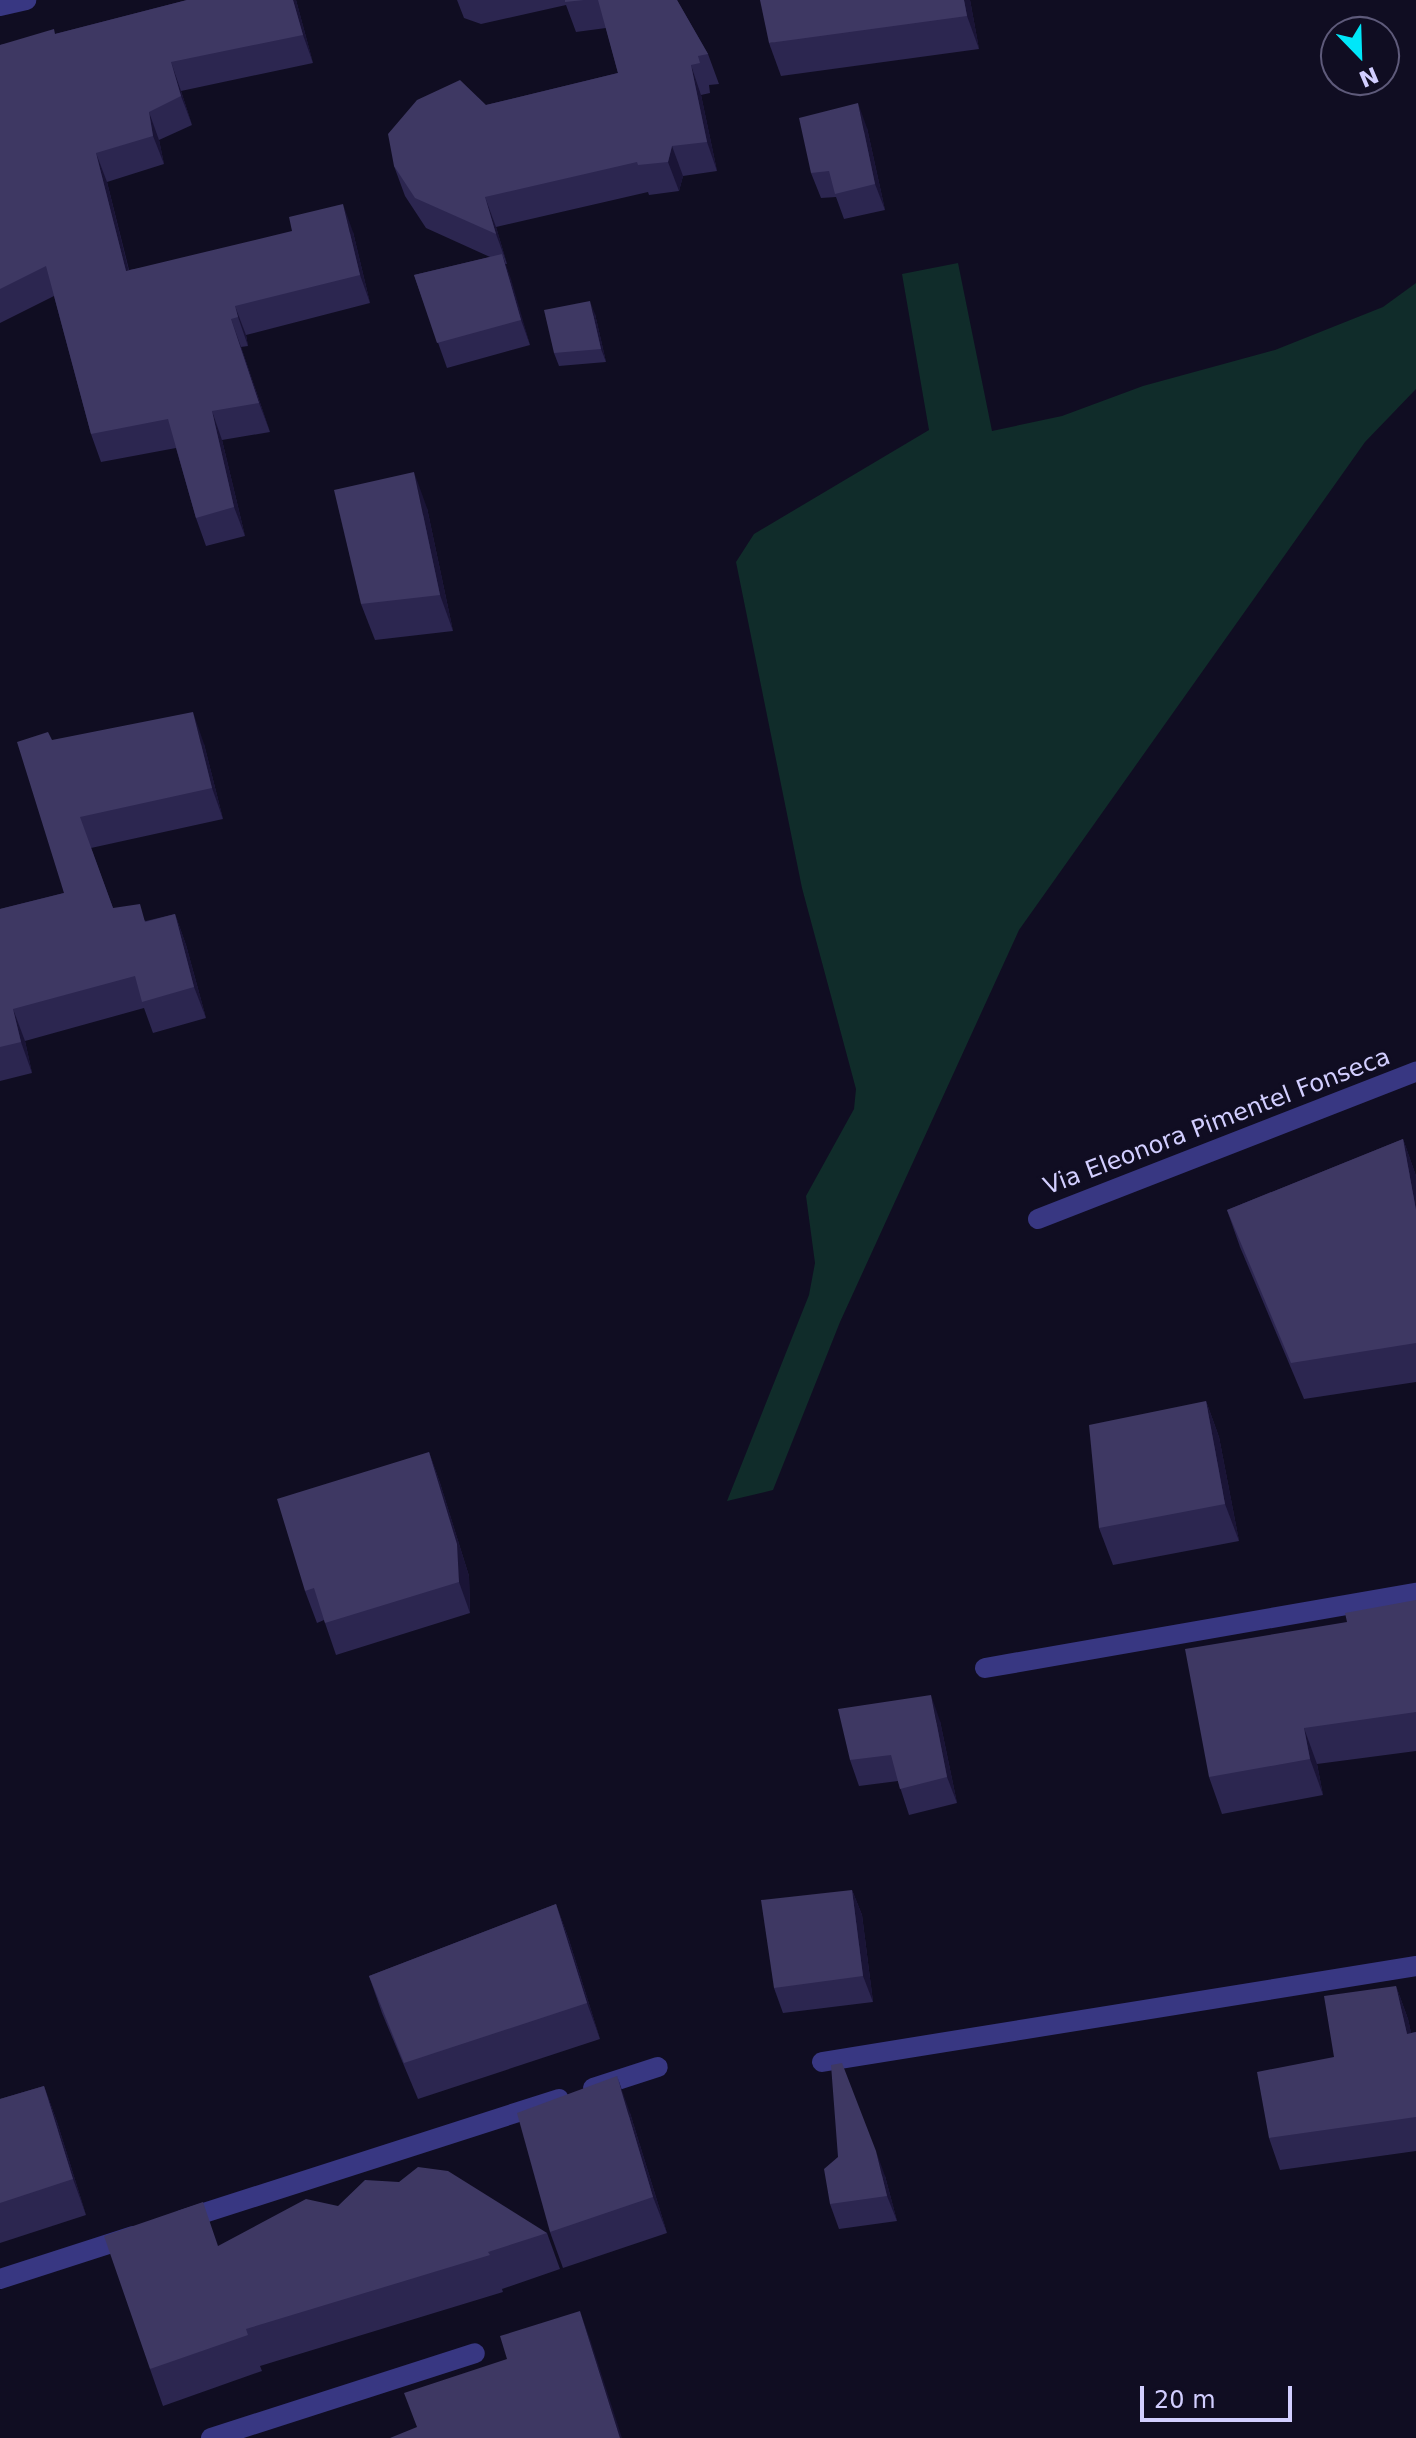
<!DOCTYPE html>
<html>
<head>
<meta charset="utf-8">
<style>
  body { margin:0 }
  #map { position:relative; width:1416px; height:2438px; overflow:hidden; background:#100d22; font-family:"DejaVu Sans",sans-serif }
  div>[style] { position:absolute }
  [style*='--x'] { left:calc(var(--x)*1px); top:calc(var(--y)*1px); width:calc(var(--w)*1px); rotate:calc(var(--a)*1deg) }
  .green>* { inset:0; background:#102c2a }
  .minor>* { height:20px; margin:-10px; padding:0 10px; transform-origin:10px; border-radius:10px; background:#383782 }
  .wall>* { inset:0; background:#2c2650 }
  .shaded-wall>* { inset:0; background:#1a1436 }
  .building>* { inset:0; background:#3e3863 }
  span { translate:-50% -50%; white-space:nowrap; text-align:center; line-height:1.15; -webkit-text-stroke:6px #100d22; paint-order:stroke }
  .street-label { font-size:24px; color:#d2ceff }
  .north { position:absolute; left:1320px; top:16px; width:80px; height:80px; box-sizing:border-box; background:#100d22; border:2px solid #5e5a7a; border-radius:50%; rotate:157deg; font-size:22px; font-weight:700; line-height:32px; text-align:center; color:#d2ceff }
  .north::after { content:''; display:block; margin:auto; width:28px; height:36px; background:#00e7f9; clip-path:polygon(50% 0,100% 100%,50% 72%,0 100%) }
  .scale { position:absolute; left:1140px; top:2386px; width:152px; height:36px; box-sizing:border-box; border:4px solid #d2ceff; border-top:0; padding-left:10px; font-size:24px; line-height:28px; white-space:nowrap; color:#d2ceff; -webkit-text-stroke:6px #100d22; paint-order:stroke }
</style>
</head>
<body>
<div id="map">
  <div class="green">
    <i style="clip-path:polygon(958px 263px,992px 431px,1062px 416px,1143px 386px,1275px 350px,1383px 307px,1416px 283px,1416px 389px,1365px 442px,1019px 930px,840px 1322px,773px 1490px,727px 1501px,809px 1295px,815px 1263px,806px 1196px,854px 1109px,856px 1089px,802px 888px,736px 562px,754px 534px,929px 430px,902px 274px)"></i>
  </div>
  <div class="minor">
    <i style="--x:0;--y:6;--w:27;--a:-13"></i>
    <i style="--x:1038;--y:1219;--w:406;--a:-21.3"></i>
    <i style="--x:985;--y:1668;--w:437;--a:-9.9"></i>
    <i style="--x:822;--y:2062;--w:602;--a:-9.18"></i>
    <i style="--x:593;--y:2088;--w:68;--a:-17.9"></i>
    <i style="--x:182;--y:2220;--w:396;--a:-17.8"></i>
    <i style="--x:0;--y:2279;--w:140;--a:-17.9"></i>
    <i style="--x:211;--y:2438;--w:277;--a:-17.8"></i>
  </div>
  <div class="wall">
    <i style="clip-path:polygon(187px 0,296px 0,313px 63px,181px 91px,192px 125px,159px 140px,164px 164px,107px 182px,129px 270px,353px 232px,370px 303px,246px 335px,248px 346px,241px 347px,270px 432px,222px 440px,245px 536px,206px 546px,196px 518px,176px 448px,101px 462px,91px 434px,54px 296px,0 323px,0 45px,55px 34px)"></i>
    <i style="clip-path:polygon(457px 0,677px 0,708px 54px,719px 84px,709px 85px,710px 93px,701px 95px,717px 171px,683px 176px,679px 191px,649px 195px,648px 192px,496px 227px,507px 264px,505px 264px,530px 345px,447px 368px,414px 275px,490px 257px,426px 228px,405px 196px,394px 166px,486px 105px,618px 73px,606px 28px,576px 32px,566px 5px,481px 24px,464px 18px)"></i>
    <i style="clip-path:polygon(970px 0,979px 49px,781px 76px,769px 43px)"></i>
    <i style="clip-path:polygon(867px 128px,885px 210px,844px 219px,836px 197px,821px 198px,811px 173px)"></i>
    <i style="clip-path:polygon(595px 314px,606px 362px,559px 366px,554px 353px)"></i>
    <i style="clip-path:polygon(427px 508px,453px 631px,375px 640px,361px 604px)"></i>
    <i style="clip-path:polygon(52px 740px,204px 744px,223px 819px,91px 848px,113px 908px,146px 921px,175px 914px,186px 945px,206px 1018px,153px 1033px,144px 1008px,25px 1041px,32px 1073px,0 1081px,0 909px,64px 893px)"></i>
    <i style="clip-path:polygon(1403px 1139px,1416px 1176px,1416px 1382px,1304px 1399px,1240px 1247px,1227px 1210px)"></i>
    <i style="clip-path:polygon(1206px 1401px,1219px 1437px,1239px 1541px,1113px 1565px,1099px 1528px)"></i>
    <i style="clip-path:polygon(429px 1452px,440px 1483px,469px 1576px,470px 1613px,336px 1655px,324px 1620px,317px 1623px,305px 1591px)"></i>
    <i style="clip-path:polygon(1416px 1600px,1416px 1751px,1317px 1764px,1323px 1795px,1222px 1814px,1209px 1777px)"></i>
    <i style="clip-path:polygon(940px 1721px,957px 1803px,909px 1815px,898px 1781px,859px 1786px,850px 1760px)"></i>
    <i style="clip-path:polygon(852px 1890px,862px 1915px,873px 2002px,783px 2013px,774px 1988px)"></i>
    <i style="clip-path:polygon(556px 1904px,569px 1940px,600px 2039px,418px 2099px,382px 2013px,369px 1976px)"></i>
    <i style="clip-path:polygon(1396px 1986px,1408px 2019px,1411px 2033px,1416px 2032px,1416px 2151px,1280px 2170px,1269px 2138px,1334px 2057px)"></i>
    <i style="clip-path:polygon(44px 2086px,57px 2122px,86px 2215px,0 2243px,0 2099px)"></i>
    <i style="clip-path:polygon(630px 2113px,667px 2233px,563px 2268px,550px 2232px)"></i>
    <i style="clip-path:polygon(838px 2157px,885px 2176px,897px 2221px,839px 2229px,830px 2204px)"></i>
    <i style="clip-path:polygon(338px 2206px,547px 2233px,560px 2269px,502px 2289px,503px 2292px,260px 2366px,262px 2371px,163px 2406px,150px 2369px)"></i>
  </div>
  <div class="shaded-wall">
    <i style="clip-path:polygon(293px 0,296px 0,313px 63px,303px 35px)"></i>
    <i style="clip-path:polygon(964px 0,970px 0,979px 49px,967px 16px)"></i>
    <i style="clip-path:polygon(171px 62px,181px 91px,192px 125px,181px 96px)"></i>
    <i style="clip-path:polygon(691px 65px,701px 95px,717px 171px,707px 142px)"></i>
    <i style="clip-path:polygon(858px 103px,867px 128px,885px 210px,875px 184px)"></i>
    <i style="clip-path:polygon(149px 112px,159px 140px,164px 164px,153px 136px)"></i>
    <i style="clip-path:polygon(672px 146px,683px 176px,679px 191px,668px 162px)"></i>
    <i style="clip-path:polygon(96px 153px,107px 182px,136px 300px,126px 271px)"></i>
    <i style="clip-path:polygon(485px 197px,496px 227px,507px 264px,496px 234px)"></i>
    <i style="clip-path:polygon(343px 204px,353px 232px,370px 303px,360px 275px)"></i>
    <i style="clip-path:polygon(502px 254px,511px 279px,530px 345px,521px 320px)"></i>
    <i style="clip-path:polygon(590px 301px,595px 314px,606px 362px,601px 349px)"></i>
    <i style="clip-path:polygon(235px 306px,246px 335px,248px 346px,238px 317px)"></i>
    <i style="clip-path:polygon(231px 319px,241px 347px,270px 432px,259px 403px)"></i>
    <i style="clip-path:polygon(212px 411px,222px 440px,245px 536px,234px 507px)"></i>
    <i style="clip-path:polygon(414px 472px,427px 508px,453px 631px,440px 595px)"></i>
    <i style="clip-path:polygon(193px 712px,204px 744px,223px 819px,212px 788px)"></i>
    <i style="clip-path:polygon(175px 914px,186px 945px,206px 1018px,194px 987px)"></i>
    <i style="clip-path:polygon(13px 1009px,25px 1041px,32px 1073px,21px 1042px)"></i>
    <i style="clip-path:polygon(1403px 1139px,1416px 1176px,1416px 1210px)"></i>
    <i style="clip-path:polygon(1206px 1401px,1219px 1437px,1239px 1541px,1225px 1504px)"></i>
    <i style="clip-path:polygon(429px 1452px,440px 1483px,469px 1576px,470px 1613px,459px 1582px)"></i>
    <i style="clip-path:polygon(931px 1695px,940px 1721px,957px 1803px,947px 1777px)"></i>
    <i style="clip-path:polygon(1304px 1728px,1317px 1764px,1323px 1795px,1310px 1759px)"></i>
    <i style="clip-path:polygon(852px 1890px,862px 1915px,873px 2002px,863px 1976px)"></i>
    <i style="clip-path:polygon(556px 1904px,569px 1940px,600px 2039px,587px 2003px)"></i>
    <i style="clip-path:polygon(1396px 1986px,1408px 2019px,1416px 2054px,1407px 2034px)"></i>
    <i style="clip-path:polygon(617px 2076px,630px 2113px,667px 2233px,653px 2197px)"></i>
    <i style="clip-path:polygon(44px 2086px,57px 2122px,86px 2215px,73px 2179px)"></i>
    <i style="clip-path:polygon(876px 2151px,885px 2176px,897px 2221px,887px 2196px)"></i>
    <i style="clip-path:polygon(580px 2311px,591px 2342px,622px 2438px,620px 2438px)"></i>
  </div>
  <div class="building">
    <i style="clip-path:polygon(187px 0,293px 0,303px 35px,171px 62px,181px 96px,149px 112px,153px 136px,96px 153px,126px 271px,292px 231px,289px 217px,343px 204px,360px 275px,235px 306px,238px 317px,231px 319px,259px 403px,212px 411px,234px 507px,196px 518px,168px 419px,91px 434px,46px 266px,0 289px,0 45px,54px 29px,55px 34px)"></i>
    <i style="clip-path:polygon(565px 0,584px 0,565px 2px)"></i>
    <i style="clip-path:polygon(598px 0,677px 0,708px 54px,698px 56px,700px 63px,691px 65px,707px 142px,672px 146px,668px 162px,638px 165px,637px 162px,485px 197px,496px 234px,415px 198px,394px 166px,388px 134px,417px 100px,460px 80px,486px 105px,618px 73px)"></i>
    <i style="clip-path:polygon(760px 0,964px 0,967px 16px,769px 43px)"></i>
    <i style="clip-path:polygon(858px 103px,875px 184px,835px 194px,829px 171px,811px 173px,799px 118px)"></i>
    <i style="clip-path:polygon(502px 254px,521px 320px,437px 343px,414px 275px)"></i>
    <i style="clip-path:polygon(590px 301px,601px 349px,554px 353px,544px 310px)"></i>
    <i style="clip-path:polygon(414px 472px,440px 595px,361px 604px,334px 490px)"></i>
    <i style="clip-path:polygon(193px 712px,212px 788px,80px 817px,113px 908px,140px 904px,145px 922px,175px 914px,194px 987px,142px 1002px,135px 976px,13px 1009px,21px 1042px,0 1047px,0 909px,64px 893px,17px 742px,48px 732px,52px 740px)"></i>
    <i style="clip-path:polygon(1403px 1139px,1416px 1210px,1416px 1343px,1291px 1363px,1227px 1210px)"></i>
    <i style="clip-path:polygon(1206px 1401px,1225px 1504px,1099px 1528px,1089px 1425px)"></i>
    <i style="clip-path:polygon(429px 1452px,457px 1544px,459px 1582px,325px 1623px,314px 1588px,305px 1591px,277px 1499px)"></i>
    <i style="clip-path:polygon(1416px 1600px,1416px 1712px,1304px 1728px,1310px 1759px,1209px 1777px,1185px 1649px,1347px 1622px,1345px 1613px)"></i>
    <i style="clip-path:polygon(931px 1695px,947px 1777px,900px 1789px,891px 1755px,850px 1760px,838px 1709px)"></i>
    <i style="clip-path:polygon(852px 1890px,863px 1976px,774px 1988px,761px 1900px)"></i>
    <i style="clip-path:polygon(556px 1904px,587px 2003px,404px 2063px,369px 1976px)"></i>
    <i style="clip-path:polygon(1396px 1986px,1407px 2034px,1416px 2032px,1416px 2117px,1269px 2138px,1257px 2072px,1334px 2057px,1324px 1996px)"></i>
    <i style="clip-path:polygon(842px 2063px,876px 2151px,887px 2196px,830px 2204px,824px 2169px,838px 2157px,831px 2065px)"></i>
    <i style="clip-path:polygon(617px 2076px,653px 2197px,550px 2232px,517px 2113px)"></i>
    <i style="clip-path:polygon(44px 2086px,73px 2179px,0 2203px,0 2099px)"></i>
    <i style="clip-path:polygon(418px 2167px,448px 2171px,547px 2233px,488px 2252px,490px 2255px,246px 2329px,248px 2335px,150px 2369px,104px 2236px,203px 2202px,218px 2246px,306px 2199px,338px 2206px,365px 2180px,399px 2182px)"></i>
    <i style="clip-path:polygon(580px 2311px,620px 2438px,390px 2438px,417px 2427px,404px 2393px,507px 2359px,500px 2336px)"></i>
  </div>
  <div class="street-label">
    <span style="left:1217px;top:1122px;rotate:-21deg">Via Eleonora Pimentel Fonseca</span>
  </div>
  <div class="north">N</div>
  <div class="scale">20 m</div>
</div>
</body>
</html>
